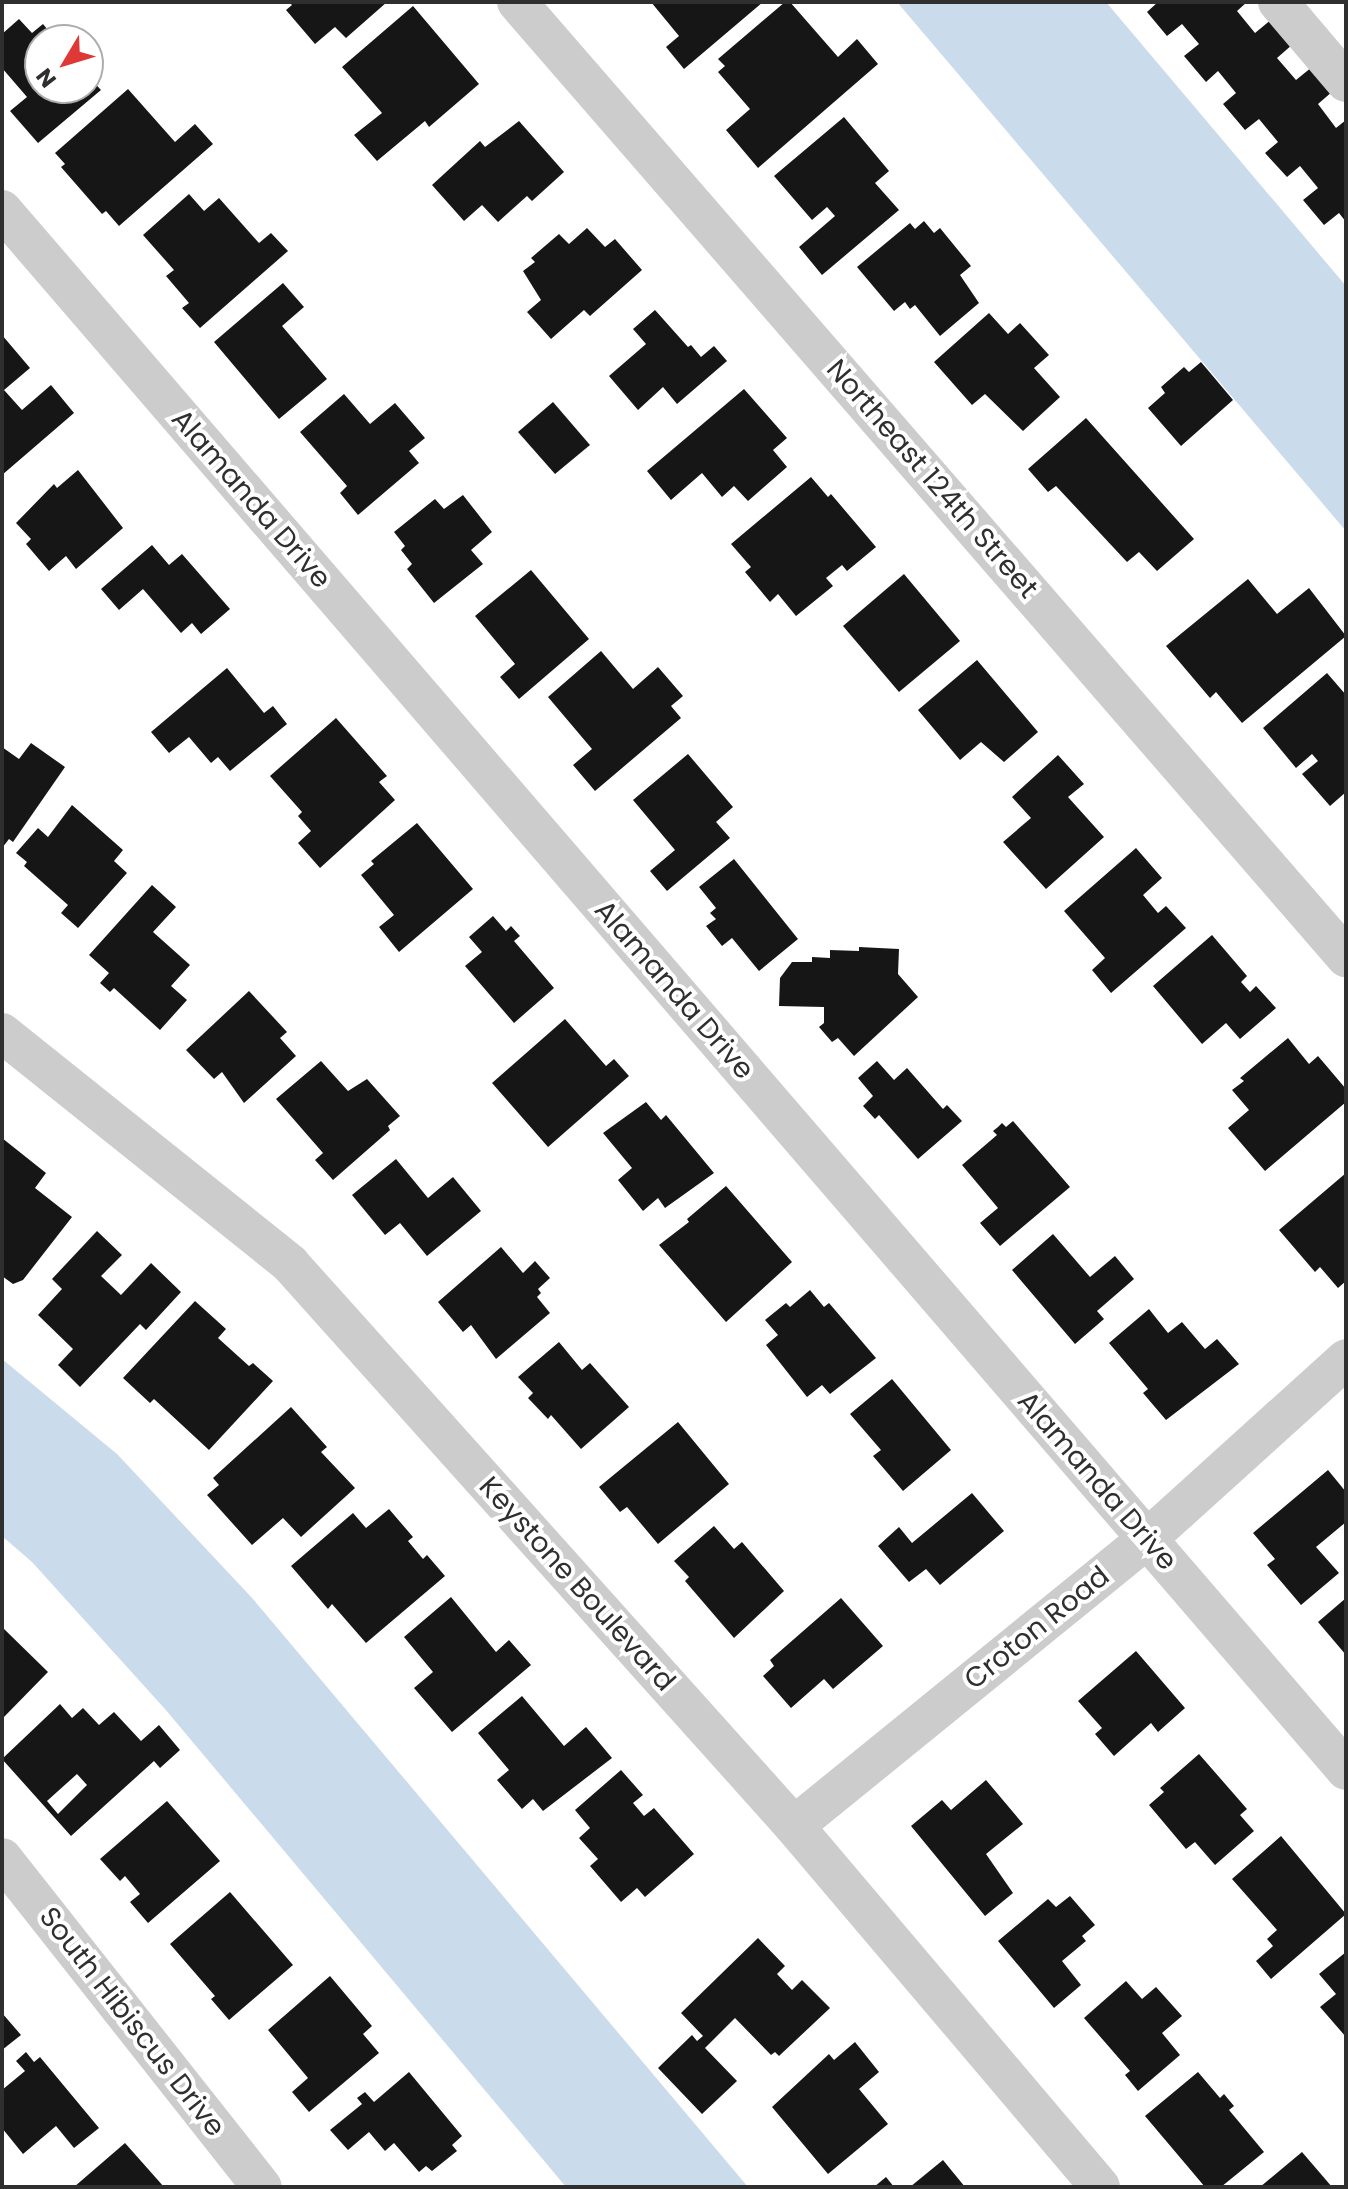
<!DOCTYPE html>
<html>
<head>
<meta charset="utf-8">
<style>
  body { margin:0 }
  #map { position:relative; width:1348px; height:2189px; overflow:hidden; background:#fff; font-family:Poppins,sans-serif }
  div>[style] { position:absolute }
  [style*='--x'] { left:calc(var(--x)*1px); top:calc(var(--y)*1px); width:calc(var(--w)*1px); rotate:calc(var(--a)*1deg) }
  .water>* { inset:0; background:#cadbeb }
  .building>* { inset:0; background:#161616 }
  .minor>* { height:40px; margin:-20px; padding:0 20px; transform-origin:20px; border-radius:20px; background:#ccc }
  span { translate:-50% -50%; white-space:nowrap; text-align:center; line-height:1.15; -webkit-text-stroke:8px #fff; paint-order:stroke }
  .street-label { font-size:28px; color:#2f2f2f }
  .frame { position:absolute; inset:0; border:4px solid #2f2f2f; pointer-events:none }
  .north { position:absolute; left:24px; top:24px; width:80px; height:80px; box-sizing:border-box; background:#fff; border:2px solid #acacac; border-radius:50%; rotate:232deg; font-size:22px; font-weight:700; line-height:32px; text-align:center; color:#2f2f2f }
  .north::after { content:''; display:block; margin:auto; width:28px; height:36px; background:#df3937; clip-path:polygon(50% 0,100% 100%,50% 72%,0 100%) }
</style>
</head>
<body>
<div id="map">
  <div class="water">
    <i style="clip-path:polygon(897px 2px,1106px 2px,1346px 286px,1346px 531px)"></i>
    <i style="clip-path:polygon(2px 1359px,117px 1454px,253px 1599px,748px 2187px,566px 2187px,165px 1709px,32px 1562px,2px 1536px)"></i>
  </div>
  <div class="building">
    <i style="clip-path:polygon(289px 2px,387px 2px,346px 38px,335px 27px,315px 44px,286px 10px,292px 5px)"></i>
    <i style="clip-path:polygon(651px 2px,763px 2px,684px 69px,666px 47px,679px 36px)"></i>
    <i style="clip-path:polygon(785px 2px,790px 2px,838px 57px,857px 39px,878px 64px,758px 168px,726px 130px,750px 109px,718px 72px,725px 66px,718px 59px)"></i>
    <i style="clip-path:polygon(1158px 2px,1247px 2px,1237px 11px,1255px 33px,1272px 19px,1293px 44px,1277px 58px,1296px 80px,1312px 67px,1333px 91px,1318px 104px,1336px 128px,1346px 120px,1346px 222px,1339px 213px,1324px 225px,1303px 200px,1318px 188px,1300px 166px,1287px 177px,1265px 153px,1278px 142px,1259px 119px,1245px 130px,1223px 104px,1236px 93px,1218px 71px,1206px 82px,1184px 56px,1199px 44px,1182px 24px,1167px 36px,1147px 12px)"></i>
    <i style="clip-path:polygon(413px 6px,479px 84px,429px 127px,425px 121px,377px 161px,354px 135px,382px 113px,342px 67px)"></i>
    <i style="clip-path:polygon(19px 19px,32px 33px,43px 24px,56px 40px,40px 40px,40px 88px,88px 88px,88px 50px,101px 65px,88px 76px,101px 90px,38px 143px,10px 111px,27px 97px,2px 68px,2px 34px)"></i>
    <i style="clip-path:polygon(128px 89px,175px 142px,195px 124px,213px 144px,119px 226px,106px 211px,102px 214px,61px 167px,65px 164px,55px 153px)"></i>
    <i style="clip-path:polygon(844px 117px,889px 171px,875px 183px,899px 210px,822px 275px,799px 247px,835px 216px,827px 207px,812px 220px,774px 176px)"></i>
    <i style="clip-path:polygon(519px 121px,564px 172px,532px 201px,527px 196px,498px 222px,482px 205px,464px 221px,432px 185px,480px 141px,485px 147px)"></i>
    <i style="clip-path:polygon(189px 194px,204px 211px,219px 198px,259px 243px,271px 233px,288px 251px,200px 328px,182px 308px,189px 303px,166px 276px,174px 270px,143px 235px)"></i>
    <i style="clip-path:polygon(924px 221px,934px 233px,940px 228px,971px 266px,960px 275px,979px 303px,940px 336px,915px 305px,910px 309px,905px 302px,894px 311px,857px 267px,910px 223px,915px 229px)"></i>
    <i style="clip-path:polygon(587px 228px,605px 247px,615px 239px,642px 270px,590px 316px,584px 310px,551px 339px,527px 312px,541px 300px,523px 271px,535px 262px,531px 258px,559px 234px,569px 244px)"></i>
    <i style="clip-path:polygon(283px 283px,304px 307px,282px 326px,327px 379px,279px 419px,214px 342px)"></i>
    <i style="clip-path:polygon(655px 310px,688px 347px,691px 345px,701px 357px,714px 346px,727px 361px,677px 404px,663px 387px,638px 410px,609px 376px,646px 344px,633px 329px)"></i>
    <i style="clip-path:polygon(989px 313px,1008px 334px,1020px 323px,1049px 355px,1034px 368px,1060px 397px,1023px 431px,985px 394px,972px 405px,934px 362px)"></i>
    <i style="clip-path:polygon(2px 335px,30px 368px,4px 390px,22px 410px,51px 385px,74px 413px,2px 475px)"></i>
    <i style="clip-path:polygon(1201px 362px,1233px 400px,1181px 446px,1148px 408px,1165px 393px,1161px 387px,1184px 367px,1189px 372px)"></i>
    <i style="clip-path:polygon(744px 389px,787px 438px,773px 450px,787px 467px,748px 501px,734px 486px,722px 497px,702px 473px,671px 500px,647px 471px)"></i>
    <i style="clip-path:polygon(344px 394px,370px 424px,395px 403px,425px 438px,409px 451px,419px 463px,358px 515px,340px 493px,347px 486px,300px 432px)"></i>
    <i style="clip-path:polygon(553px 402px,590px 445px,555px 474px,518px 432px)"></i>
    <i style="clip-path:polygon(1086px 418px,1194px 539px,1157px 571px,1139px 552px,1127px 562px,1056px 486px,1048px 492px,1028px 469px)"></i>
    <i style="clip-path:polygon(78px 470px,123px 528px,76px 569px,66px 556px,49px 571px,26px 544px,31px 539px,16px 523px,54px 484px,57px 488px)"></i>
    <i style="clip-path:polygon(811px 477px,828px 497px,831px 494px,876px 547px,847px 571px,842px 565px,826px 578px,833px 586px,796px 616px,778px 594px,770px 602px,745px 572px,751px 567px,731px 544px)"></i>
    <i style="clip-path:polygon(463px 495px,492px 532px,471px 550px,483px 564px,434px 603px,407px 569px,412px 564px,401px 550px,405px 546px,394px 532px,435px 499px,444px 509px)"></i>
    <i style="clip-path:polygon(152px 545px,169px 565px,182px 554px,230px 609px,201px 634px,192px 623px,181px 633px,143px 589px,119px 610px,101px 589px)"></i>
    <i style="clip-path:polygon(531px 570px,589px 639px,519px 699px,500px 677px,515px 664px,475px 616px)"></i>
    <i style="clip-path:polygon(904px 574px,960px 641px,899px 692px,843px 626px)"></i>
    <i style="clip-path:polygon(1248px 579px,1277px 614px,1309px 588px,1346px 636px,1242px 723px,1216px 692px,1210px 698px,1166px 646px)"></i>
    <i style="clip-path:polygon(601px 651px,633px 689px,658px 667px,683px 696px,671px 706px,681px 718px,595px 791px,573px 765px,592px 749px,548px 697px)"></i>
    <i style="clip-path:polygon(977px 660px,1038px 732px,1004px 762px,981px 742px,960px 760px,918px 710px)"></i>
    <i style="clip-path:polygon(227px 668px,264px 713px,273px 706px,287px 724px,230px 771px,218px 757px,211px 763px,189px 737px,169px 753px,151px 732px)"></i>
    <i style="clip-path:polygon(1327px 673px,1346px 695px,1346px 792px,1330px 806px,1302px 774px,1318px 761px,1312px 754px,1296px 768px,1263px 728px)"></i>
    <i style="clip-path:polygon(336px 718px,387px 776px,379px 782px,395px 800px,320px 868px,298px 843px,311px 831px,298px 816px,302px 812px,270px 776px)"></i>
    <i style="clip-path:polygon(31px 743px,65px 767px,13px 842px,9px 839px,2px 848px,2px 747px,19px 759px)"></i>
    <i style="clip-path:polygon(688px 754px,733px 807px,716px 822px,730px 838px,667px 891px,650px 871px,675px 850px,633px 800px)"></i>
    <i style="clip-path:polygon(1058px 755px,1084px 784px,1068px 797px,1104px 837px,1046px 889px,1003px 842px,1031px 818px,1012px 797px)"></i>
    <i style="clip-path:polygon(72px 805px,123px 850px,114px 861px,127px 873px,78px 928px,61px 913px,68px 905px,24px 866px,27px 862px,16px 853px,38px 828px,48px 837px)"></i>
    <i style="clip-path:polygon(417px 823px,473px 889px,399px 952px,379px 927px,394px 915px,361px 875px,374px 864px,371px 861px)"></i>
    <i style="clip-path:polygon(1136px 848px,1162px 878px,1143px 895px,1158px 913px,1166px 906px,1186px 928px,1111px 993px,1092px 970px,1105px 958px,1064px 911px)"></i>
    <i style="clip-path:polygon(734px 859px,798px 939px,759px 971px,732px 938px,722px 946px,706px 926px,716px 919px,710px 913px,716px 908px,699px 887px)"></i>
    <i style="clip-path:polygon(152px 885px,176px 907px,153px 932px,190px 965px,171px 986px,187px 1000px,160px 1030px,114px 988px,110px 992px,100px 983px,109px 973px,89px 955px)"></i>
    <i style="clip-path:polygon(493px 916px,506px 931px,511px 926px,520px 936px,514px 941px,554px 988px,514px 1023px,465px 966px,482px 952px,469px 937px)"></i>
    <i style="clip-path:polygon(1212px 935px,1247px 976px,1241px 982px,1250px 992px,1256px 986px,1276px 1008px,1240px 1039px,1226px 1023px,1202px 1044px,1153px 986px)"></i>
    <i style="clip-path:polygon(859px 947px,899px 949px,898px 974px,918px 997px,854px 1056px,838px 1038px,832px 1042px,819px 1027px,824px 1023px,824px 1007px,779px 1006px,780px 978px,792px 962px,812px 962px,812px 957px,830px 958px,830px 950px,859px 951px)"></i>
    <i style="clip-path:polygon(249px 991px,287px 1032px,280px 1038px,296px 1056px,244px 1103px,222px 1072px,214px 1079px,186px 1050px)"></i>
    <i style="clip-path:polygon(565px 1019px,606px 1066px,614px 1059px,629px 1076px,548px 1147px,492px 1083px)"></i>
    <i style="clip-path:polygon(1288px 1038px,1309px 1064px,1318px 1056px,1346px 1089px,1346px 1102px,1265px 1171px,1228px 1128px,1249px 1110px,1232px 1090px,1244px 1081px,1240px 1078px)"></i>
    <i style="clip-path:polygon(321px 1061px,348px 1091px,367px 1079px,400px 1116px,388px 1126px,390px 1130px,333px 1180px,315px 1160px,323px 1153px,276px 1099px)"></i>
    <i style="clip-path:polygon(877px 1061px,894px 1080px,907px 1068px,943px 1109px,947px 1105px,962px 1121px,918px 1159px,879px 1115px,875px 1119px,863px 1106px,873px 1096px,858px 1078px)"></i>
    <i style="clip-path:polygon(646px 1102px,661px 1120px,666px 1115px,714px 1173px,665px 1208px,658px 1198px,643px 1211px,618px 1180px,632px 1168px,603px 1133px)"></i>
    <i style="clip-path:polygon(1013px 1121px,1070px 1187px,1000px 1246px,980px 1223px,998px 1208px,962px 1165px,997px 1135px,993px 1131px,998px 1127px,1002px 1123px,1006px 1127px)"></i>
    <i style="clip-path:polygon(2px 1138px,46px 1173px,35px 1188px,72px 1217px,23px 1280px,13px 1284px,2px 1276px)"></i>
    <i style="clip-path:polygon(396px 1159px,428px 1198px,453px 1177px,481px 1211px,427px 1256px,400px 1223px,385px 1235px,352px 1195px)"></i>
    <i style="clip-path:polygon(1346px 1173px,1346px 1281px,1338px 1288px,1320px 1267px,1315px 1272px,1279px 1230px)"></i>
    <i style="clip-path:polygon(726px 1186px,792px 1262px,726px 1322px,659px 1245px,689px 1222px,687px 1219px)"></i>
    <i style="clip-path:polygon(97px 1231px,122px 1255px,101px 1276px,121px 1295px,151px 1263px,181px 1292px,146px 1330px,140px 1324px,80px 1387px,58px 1365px,73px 1349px,38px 1315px,62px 1289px,52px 1279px)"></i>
    <i style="clip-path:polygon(1053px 1234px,1090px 1277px,1115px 1256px,1134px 1279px,1097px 1311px,1104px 1319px,1075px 1344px,1012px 1270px)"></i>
    <i style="clip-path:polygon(501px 1247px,523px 1273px,535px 1261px,550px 1278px,538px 1289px,541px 1293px,537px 1297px,550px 1313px,496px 1359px,471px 1325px,463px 1332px,438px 1302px)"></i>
    <i style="clip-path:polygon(810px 1290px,824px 1307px,829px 1303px,876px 1358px,830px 1394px,822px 1385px,807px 1397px,766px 1345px,778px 1335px,765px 1320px,786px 1303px,790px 1307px)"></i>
    <i style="clip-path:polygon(195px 1301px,226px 1329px,218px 1338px,249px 1366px,253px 1363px,273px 1381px,209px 1450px,154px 1399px,150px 1403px,123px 1378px)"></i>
    <i style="clip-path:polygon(1149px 1309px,1168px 1333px,1182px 1322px,1205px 1349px,1217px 1339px,1239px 1364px,1166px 1420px,1143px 1393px,1148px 1389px,1109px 1343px)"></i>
    <i style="clip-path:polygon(559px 1342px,582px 1370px,590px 1363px,629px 1407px,581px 1449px,551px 1415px,548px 1419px,528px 1398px,533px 1393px,518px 1377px)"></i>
    <i style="clip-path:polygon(892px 1379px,951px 1450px,903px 1491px,873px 1456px,881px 1450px,850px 1414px)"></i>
    <i style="clip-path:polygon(291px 1407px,327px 1447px,321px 1452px,355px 1488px,301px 1537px,283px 1518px,252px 1545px,207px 1495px,219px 1485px,213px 1478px)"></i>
    <i style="clip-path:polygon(678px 1422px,729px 1484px,658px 1544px,627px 1507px,620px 1512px,599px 1487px)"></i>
    <i style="clip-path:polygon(1328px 1470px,1346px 1492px,1346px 1522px,1316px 1547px,1339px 1573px,1301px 1605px,1267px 1565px,1275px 1559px,1253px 1533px)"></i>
    <i style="clip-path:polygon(972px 1493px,1004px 1531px,940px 1585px,926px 1569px,909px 1582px,878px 1546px,899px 1527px,912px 1543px)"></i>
    <i style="clip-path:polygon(389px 1509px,413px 1537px,408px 1541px,423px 1559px,427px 1555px,445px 1576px,366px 1643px,332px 1604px,328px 1609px,291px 1566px,353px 1513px,366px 1528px)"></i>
    <i style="clip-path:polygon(714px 1526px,734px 1549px,742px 1542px,784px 1591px,734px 1638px,685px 1581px,689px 1577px,674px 1561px)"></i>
    <i style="clip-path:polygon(451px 1597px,496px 1652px,509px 1640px,531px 1665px,452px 1732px,414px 1688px,433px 1672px,404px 1637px)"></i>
    <i style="clip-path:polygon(841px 1598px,883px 1646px,833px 1689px,824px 1679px,791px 1708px,763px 1676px,774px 1666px,770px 1660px)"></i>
    <i style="clip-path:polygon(1346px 1598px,1346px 1655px,1318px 1622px)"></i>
    <i style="clip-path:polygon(2px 1627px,48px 1672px,2px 1719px)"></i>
    <i style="clip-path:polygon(1136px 1651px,1185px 1708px,1158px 1732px,1151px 1723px,1114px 1756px,1095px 1734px,1102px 1728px,1078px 1701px)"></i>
    <i style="clip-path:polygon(522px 1696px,564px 1746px,586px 1727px,612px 1758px,543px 1811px,533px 1799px,522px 1809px,497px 1780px,509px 1770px,478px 1733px)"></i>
    <i style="clip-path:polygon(evenodd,60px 1704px,72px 1718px,83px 1708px,99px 1725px,114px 1712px,141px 1741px,159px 1725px,180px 1750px,160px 1768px,154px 1761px,71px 1836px,2px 1759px,60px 1704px,77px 1774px,87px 1785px,58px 1814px,47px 1801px,77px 1774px)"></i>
    <i style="clip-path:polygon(1199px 1754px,1247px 1809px,1240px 1815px,1254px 1831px,1215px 1865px,1195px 1842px,1186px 1849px,1149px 1805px,1164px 1792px,1160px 1788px)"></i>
    <i style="clip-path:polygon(621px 1770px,643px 1795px,633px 1803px,644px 1816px,654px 1808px,694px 1854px,645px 1897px,637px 1888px,621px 1902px,590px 1866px,598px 1859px,579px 1838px,590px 1828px,575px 1810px)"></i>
    <i style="clip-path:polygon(986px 1780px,1023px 1824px,986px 1854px,1013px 1893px,985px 1916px,911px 1826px,942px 1800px,951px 1810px)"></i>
    <i style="clip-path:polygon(167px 1801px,220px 1861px,148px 1923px,130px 1902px,140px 1894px,125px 1876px,120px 1881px,100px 1859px)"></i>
    <i style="clip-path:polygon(1281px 1836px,1346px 1914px,1271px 1979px,1256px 1961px,1273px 1946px,1267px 1939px,1277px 1930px,1232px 1879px)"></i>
    <i style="clip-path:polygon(230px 1892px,293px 1965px,229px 2020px,211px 1999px,215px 1996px,170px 1944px)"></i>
    <i style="clip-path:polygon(1070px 1896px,1095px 1925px,1082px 1936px,1086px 1941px,1062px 1961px,1081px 1985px,1054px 2008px,998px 1941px,1048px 1899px,1056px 1907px)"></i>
    <i style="clip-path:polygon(758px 1938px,785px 1966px,777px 1974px,792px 1990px,802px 1980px,830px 2008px,779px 2056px,775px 2052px,771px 2055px,735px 2018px,705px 2048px,737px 2081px,702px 2114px,658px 2068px,692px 2035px,697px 2041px,703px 2036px,681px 2013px)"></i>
    <i style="clip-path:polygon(1346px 1952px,1346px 2037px,1320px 2007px,1336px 1994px,1319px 1974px)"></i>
    <i style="clip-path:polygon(330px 1976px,372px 2026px,363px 2034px,379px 2053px,309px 2112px,292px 2092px,308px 2078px,268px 2030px)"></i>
    <i style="clip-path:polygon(1126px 1981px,1142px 1999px,1156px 1987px,1182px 2016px,1162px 2033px,1180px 2055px,1138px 2091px,1125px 2075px,1130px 2071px,1084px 2018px)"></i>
    <i style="clip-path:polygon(2px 2013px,21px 2035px,2px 2050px)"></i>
    <i style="clip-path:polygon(855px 2042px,879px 2072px,859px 2089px,888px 2124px,828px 2174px,772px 2107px,829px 2054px,834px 2060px)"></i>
    <i style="clip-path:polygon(26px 2052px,34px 2062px,40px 2057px,99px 2128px,74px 2148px,56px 2126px,23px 2154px,2px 2128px,2px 2090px,25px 2071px,16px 2061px)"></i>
    <i style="clip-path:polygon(409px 2072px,462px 2136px,452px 2145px,457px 2151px,432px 2171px,426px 2166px,419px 2172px,394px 2143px,385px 2151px,369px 2132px,348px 2150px,330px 2130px,362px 2104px,357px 2098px,365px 2092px,374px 2102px)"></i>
    <i style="clip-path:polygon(1198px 2072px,1220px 2098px,1224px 2094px,1234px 2106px,1229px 2110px,1264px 2152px,1221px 2187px,1205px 2187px,1145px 2116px)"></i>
    <i style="clip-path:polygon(125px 2143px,164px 2187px,74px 2187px)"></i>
    <i style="clip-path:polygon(1302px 2152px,1332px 2187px,1260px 2187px)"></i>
    <i style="clip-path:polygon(943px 2160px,965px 2187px,910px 2187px)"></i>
    <i style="clip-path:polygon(886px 2177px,894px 2187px,874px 2187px)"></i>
  </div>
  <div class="minor">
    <i style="--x:517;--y:2;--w:1265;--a:49.04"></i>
    <i style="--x:1278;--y:2;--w:105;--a:49.6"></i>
    <i style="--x:2;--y:210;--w:2059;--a:49.25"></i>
    <i style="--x:2;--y:1033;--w:369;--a:38.7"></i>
    <i style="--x:290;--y:1264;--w:755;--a:48.11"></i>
    <i style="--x:794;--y:1826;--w:473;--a:49.7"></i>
    <i style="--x:794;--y:1826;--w:455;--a:-39.1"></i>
    <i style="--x:1147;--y:1539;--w:268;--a:-42.1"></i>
    <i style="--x:2;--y:1858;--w:419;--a:51.7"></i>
  </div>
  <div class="street-label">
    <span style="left:932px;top:479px;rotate:49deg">Northeast 124th Street</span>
    <span style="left:251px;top:499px;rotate:49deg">Alamanda Drive</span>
    <span style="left:674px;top:990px;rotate:49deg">Alamanda Drive</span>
    <span style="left:1097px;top:1481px;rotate:49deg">Alamanda Drive</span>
    <span style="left:577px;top:1584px;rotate:48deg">Keystone Boulevard</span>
    <span style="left:1037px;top:1628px;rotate:-39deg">Croton Road</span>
    <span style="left:132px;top:2022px;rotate:52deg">South Hibiscus Drive</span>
  </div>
  <div class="frame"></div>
  <div class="north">N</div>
</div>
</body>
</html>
